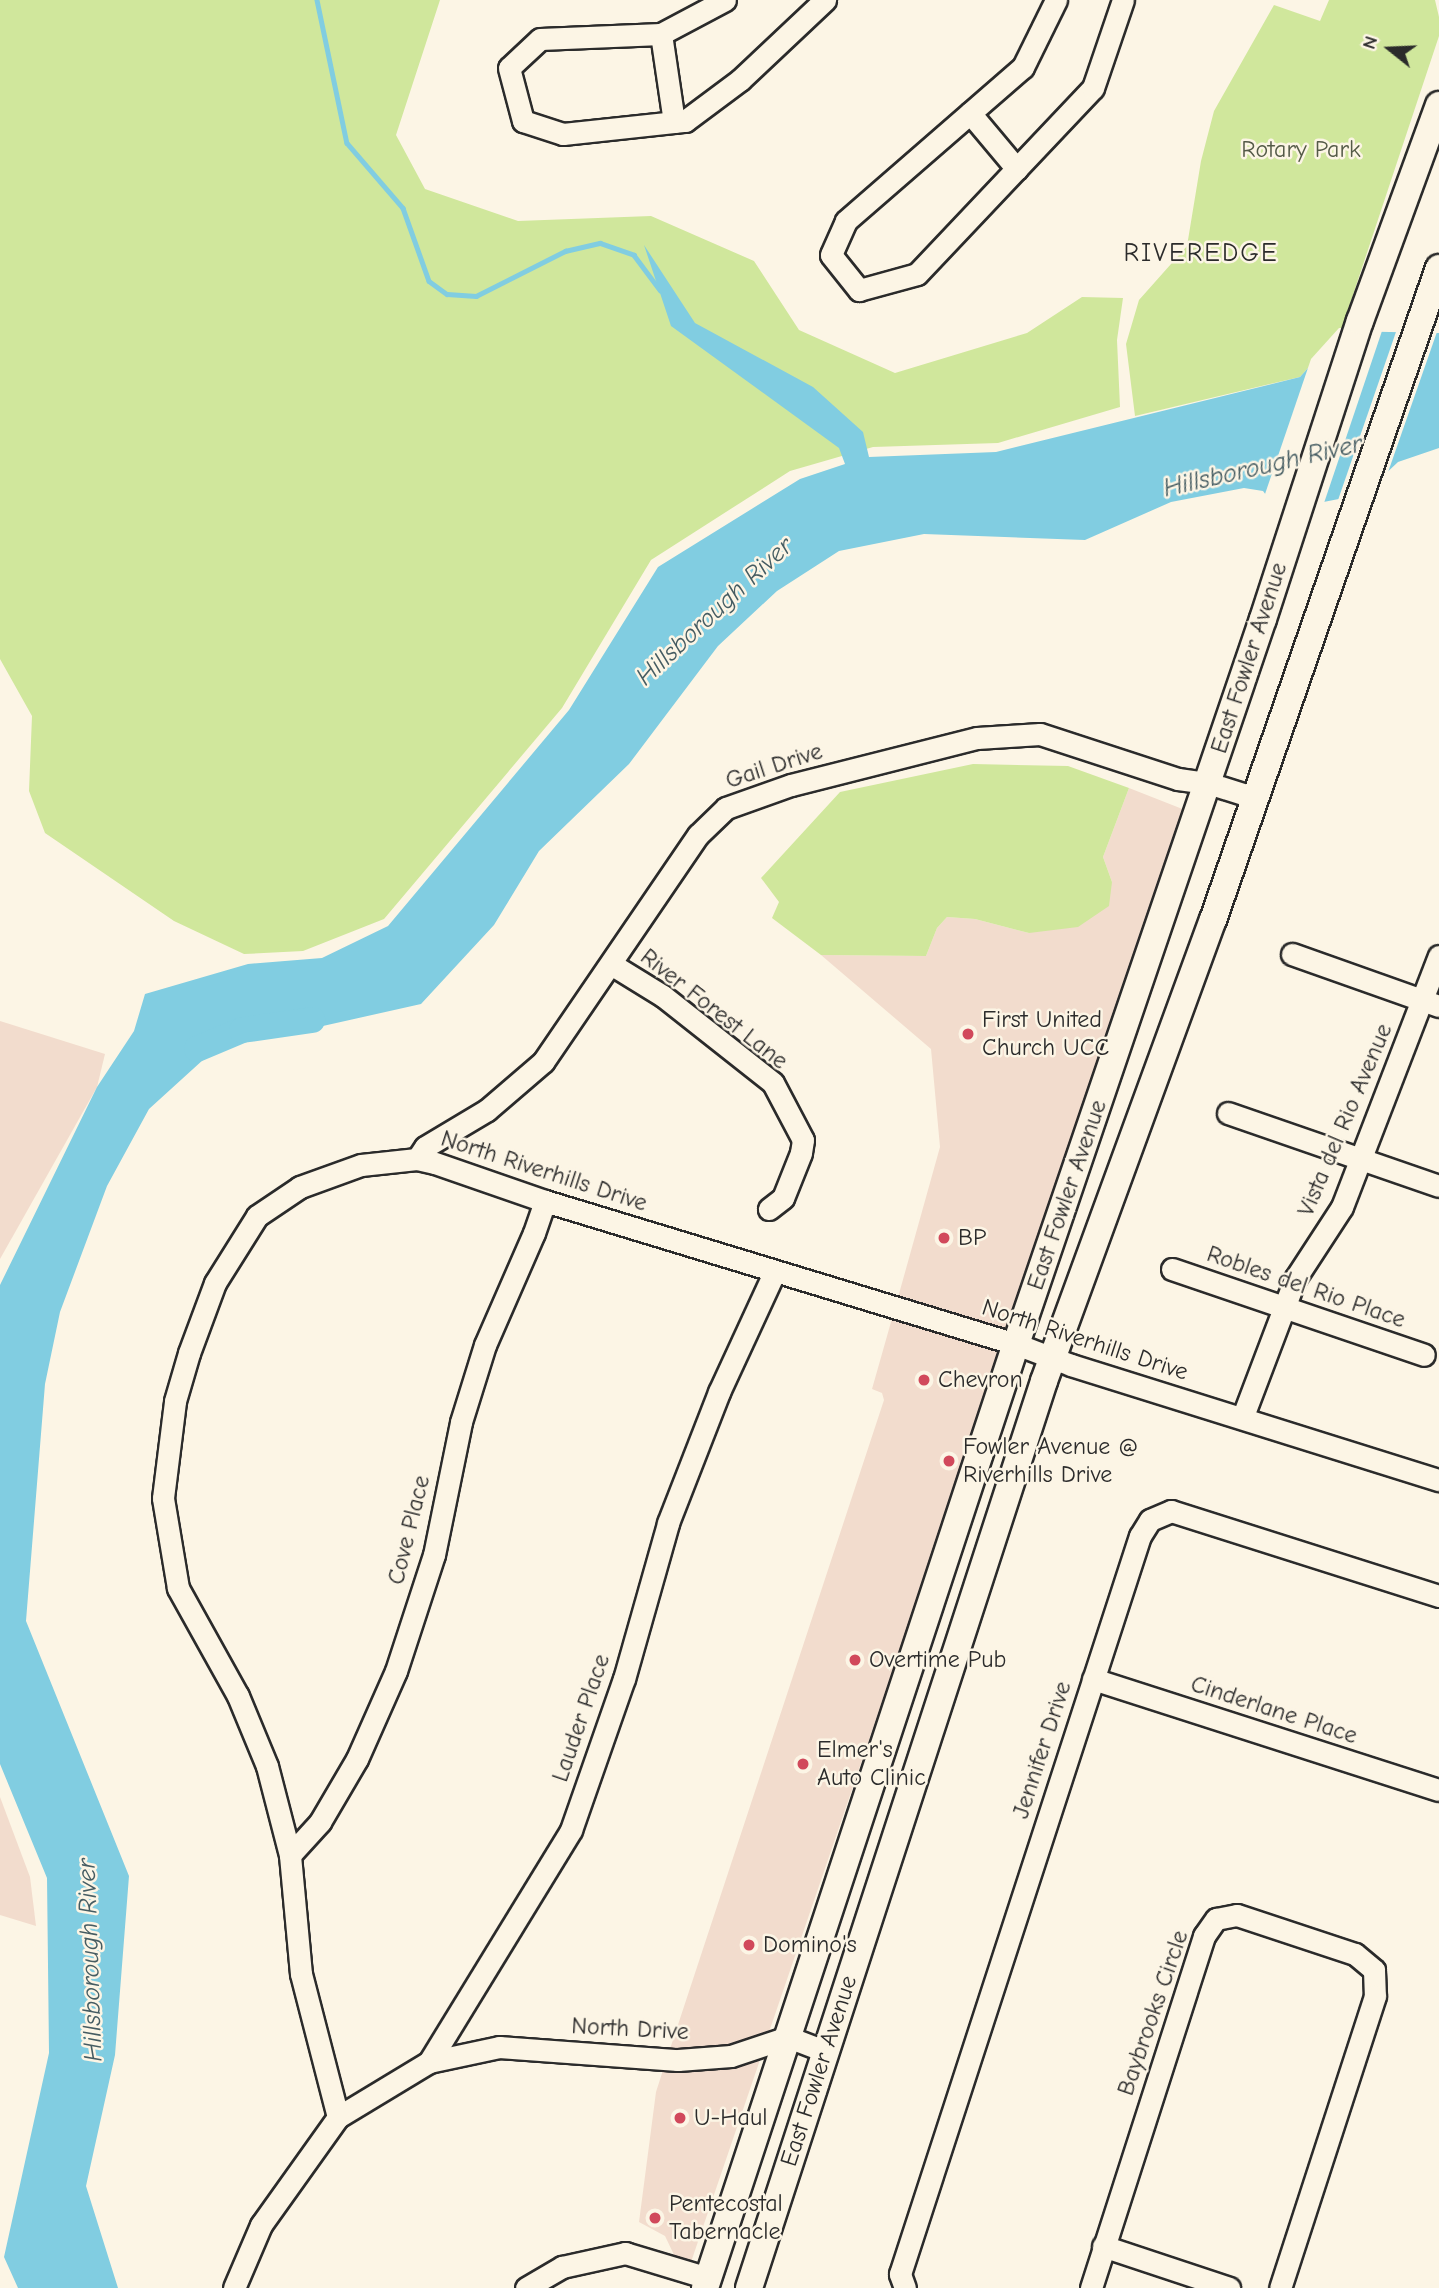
<!DOCTYPE html>
<html>
<head>
<meta charset="utf-8">
<style>
  body { margin:0 }
  #map { position:relative; width:1439px; height:2288px; overflow:hidden; background:#fcf5e5; font-family:"Comic Neue",sans-serif }
  div>[style] { position:absolute }
  [style*='--x'] { left:calc(var(--x)*1px); top:calc(var(--y)*1px); width:calc(var(--w)*1px); rotate:calc(var(--a)*1deg) }
  .built>* { inset:0; background:#f2dccd }
  .green>* { inset:0; background:#d0e79c }
  .water>* { inset:0; background:#81cde1 }
  .pier>* { inset:0; background:#fcf5e5 }
  .stream>* { height:4.5px; margin:-2.25px; padding:0 2.25px; transform-origin:2.25px; border-radius:2.25px; background:#81cde1 }
  .river>* { height:26px; margin:-13px; padding:0 13px; transform-origin:13px; border-radius:13px; background:#81cde1 }
  .roads { filter:drop-shadow(2px 0 #2b2b2b) drop-shadow(-2px 0 #2b2b2b) drop-shadow(0 2px #2b2b2b) drop-shadow(0 -2px #2b2b2b) }
  .minor>* { height:21px; margin:-10.5px; padding:0 10.5px; transform-origin:10.5px; border-radius:10.5px; background:#fcf5e5 }
  .major>* { height:26px; margin:-13px; padding:0 13px; transform-origin:13px; border-radius:13px; background:#fcf5e5 }
  .dots>* { width:19px; height:19px; translate:-50% -50%; box-sizing:border-box; border:4px solid #fcf5e5; border-radius:50% }
  span { translate:-50% -50%; white-space:nowrap; text-align:center; line-height:1.15; -webkit-text-stroke:5px #fcf5e5; paint-order:stroke }
  .park-label { font-size:24px; color:#545a47 }
  .street-label { font-size:24px; color:#2b2b2b }
  .poi-label { font-size:24px; color:#2b2b2b }
  .left { translate:0 -50%; text-align:left }
  .neighbourhood-label { font-size:26px; color:#2b2b2b; letter-spacing:2px }
  .water-label { font-size:26px; color:#455c62; font-style:italic }
  .north { position:absolute; left:1355px; top:14px; width:70px; height:70px; -webkit-text-stroke:5px #fcf5e5; paint-order:stroke; rotate:288deg; font-size:19px; font-weight:700; line-height:28px; text-align:center; color:#2b2b2b }
  .north::after { content:''; display:block; margin:auto; width:24px; height:32px; background:#2b2b2b; clip-path:polygon(50% 0,100% 100%,50% 72%,0 100%) }
</style>
</head>
<body>
<div id="map">
  <div class="built">
    <i style="clip-path:polygon(1129px 788px,1185px 810px,1008px 1333px,897px 1301px,940px 1147px,931px 1049px,821px 955px,926px 956px,937px 928px,947px 917px,975px 919px,1029px 933px,1112px 882px,1103px 857px)"></i>
    <i style="clip-path:polygon(0 1021px,105px 1054px,97px 1087px,0 1259px)"></i>
    <i style="clip-path:polygon(893px 1315px,1003px 1348px,768px 2035px,729px 2048px,669px 2052px,884px 1400px,882px 1393px,872px 1389px)"></i>
    <i style="clip-path:polygon(0 1797px,30px 1877px,36px 1926px,0 1915px)"></i>
    <i style="clip-path:polygon(762px 2054px,690px 2265px,677px 2261px,665px 2236px,639px 2222px,656px 2092px,664px 2067px)"></i>
  </div>
  <div class="green">
    <i style="clip-path:polygon(0 0,440px 0,396px 135px,425px 189px,518px 221px,651px 216px,754px 261px,799px 330px,895px 373px,1027px 333px,1082px 297px,1123px 298px,1117px 340px,1120px 407px,998px 443px,873px 447px,790px 471px,651px 560px,562px 708px,384px 919px,303px 951px,244px 954px,174px 921px,45px 833px,29px 791px,32px 716px,0 659px)"></i>
    <i style="clip-path:polygon(1329px 0,1435px 0,1439px 17px,1439px 36px,1341px 331px,1300px 377px,1135px 416px,1126px 344px,1139px 300px,1187px 246px,1201px 161px,1214px 111px,1274px 5px,1320px 21px)"></i>
    <i style="clip-path:polygon(973px 764px,1068px 766px,1129px 788px,1103px 857px,1112px 882px,1109px 906px,1078px 927px,1029px 933px,975px 919px,947px 917px,937px 928px,926px 956px,821px 955px,772px 918px,779px 902px,761px 878px,840px 792px)"></i>
  </div>
  <div class="water">
    <i style="clip-path:polygon(644px 245px,695px 323px,813px 387px,863px 432px,869px 457px,996px 452px,1300px 377px,1341px 331px,1439px 333px,1439px 448px,1398px 462px,1364px 494px,1278px 511px,1263px 491px,1244px 488px,1171px 502px,1085px 540px,924px 534px,839px 551px,777px 591px,718px 646px,629px 764px,539px 851px,494px 925px,421px 1004px,305px 1030px,248px 1019px,149px 1109px,107px 1186px,60px 1312px,45px 1384px,26px 1621px,129px 1876px,115px 2055px,86px 2186px,118px 2288px,18px 2288px,4px 2257px,49px 2053px,47px 1878px,0 1764px,0 1285px,97px 1087px,134px 1031px,145px 994px,248px 964px,322px 958px,388px 926px,569px 710px,658px 567px,800px 479px,845px 464px,839px 448px,671px 326px)"></i>
  </div>
  <div class="pier">
    <i style="clip-path:polygon(1339px 328px,1383px 328px,1323px 506px,1276px 514px,1264px 497px,1311px 359px)"></i>
    <i style="clip-path:polygon(1397px 329px,1438px 329px,1386px 478px,1366px 497px,1337px 503px)"></i>
  </div>
  <div class="stream">
    <i style="--x:317;--y:0;--w:146;--a:78.2"></i>
    <i style="--x:347;--y:143;--w:86;--a:49.3"></i>
    <i style="--x:403;--y:208;--w:77;--a:70.4"></i>
    <i style="--x:429;--y:281;--w:22;--a:36"></i>
    <i style="--x:447;--y:294;--w:29;--a:4"></i>
    <i style="--x:476;--y:296;--w:100;--a:-26.8"></i>
    <i style="--x:565;--y:251;--w:36;--a:-13"></i>
    <i style="--x:600;--y:243;--w:36;--a:19"></i>
    <i style="--x:634;--y:255;--w:44;--a:53.4"></i>
  </div>
  <div class="river">
    <i style="--x:197;--y:1049;--w:49;--a:-22.9"></i>
    <i style="--x:242;--y:1030;--w:71;--a:-8.1"></i>
  </div>
  <div class="roads">
    <div class="minor">
      <i style="--x:725;--y:0;--w:72;--a:152"></i>
      <i style="--x:661;--y:34;--w:121;--a:177.6"></i>
      <i style="--x:540;--y:39;--w:42;--a:136.9"></i>
      <i style="--x:509;--y:68;--w:55;--a:75.2"></i>
      <i style="--x:523;--y:121;--w:42;--a:18"></i>
      <i style="--x:563;--y:134;--w:123;--a:-6.1"></i>
      <i style="--x:685;--y:121;--w:69;--a:-36.7"></i>
      <i style="--x:740;--y:80;--w:117;--a:-43.3"></i>
      <i style="--x:1056;--y:0;--w:75;--a:116.2"></i>
      <i style="--x:1023;--y:67;--w:235;--a:139"></i>
      <i style="--x:846;--y:221;--w:37;--a:114"></i>
      <i style="--x:831;--y:255;--w:45;--a:51.3"></i>
      <i style="--x:859;--y:290;--w:60;--a:-15.4"></i>
      <i style="--x:917;--y:274;--w:256;--a:-46.6"></i>
      <i style="--x:1093;--y:88;--w:93;--a:-71.2"></i>
      <i style="--x:661;--y:34;--w:89;--a:81.6"></i>
      <i style="--x:970;--y:113;--w:73;--a:50"></i>
      <i style="--x:1292;--y:954;--w:156;--a:19.5"></i>
      <i style="--x:611;--y:964;--w:61;--a:31.6"></i>
      <i style="--x:663;--y:996;--w:140;--a:38.3"></i>
      <i style="--x:773;--y:1083;--w:64;--a:62.2"></i>
      <i style="--x:803;--y:1140;--w:13;--a:99"></i>
      <i style="--x:801;--y:1153;--w:48;--a:111.8"></i>
      <i style="--x:783;--y:1198;--w:18;--a:142"></i>
      <i style="--x:1228;--y:1113;--w:223;--a:19.1"></i>
      <i style="--x:417;--y:1159;--w:14;--a:-56"></i>
      <i style="--x:425;--y:1147;--w:72;--a:-30.8"></i>
      <i style="--x:487;--y:1110;--w:74;--a:-40.6"></i>
      <i style="--x:543;--y:1062;--w:275;--a:-55.7"></i>
      <i style="--x:698;--y:835;--w:39;--a:-44"></i>
      <i style="--x:726;--y:808;--w:69;--a:-19.5"></i>
      <i style="--x:791;--y:785;--w:192;--a:-14.2"></i>
      <i style="--x:977;--y:738;--w:63;--a:-3.6"></i>
      <i style="--x:1040;--y:734;--w:145;--a:18.1"></i>
      <i style="--x:1178;--y:779;--w:30;--a:8"></i>
      <i style="--x:1208;--y:783;--w:50;--a:17.4"></i>
      <i style="--x:1172;--y:1269;--w:266;--a:18.8"></i>
      <i style="--x:1243;--y:1416;--w:147;--a:-69.2"></i>
      <i style="--x:1295;--y:1279;--w:86;--a:-56.9"></i>
      <i style="--x:1342;--y:1207;--w:269;--a:-68.9"></i>
      <i style="--x:1093;--y:1679;--w:363;--a:17.8"></i>
      <i style="--x:290;--y:1855;--w:45;--a:-47.7"></i>
      <i style="--x:320;--y:1822;--w:73;--a:-59.6"></i>
      <i style="--x:357;--y:1759;--w:96;--a:-66.1"></i>
      <i style="--x:396;--y:1671;--w:122;--a:-71.9"></i>
      <i style="--x:434;--y:1555;--w:136;--a:-78.5"></i>
      <i style="--x:461;--y:1422;--w:81;--a:-72.7"></i>
      <i style="--x:485;--y:1345;--w:122;--a:-66.4"></i>
      <i style="--x:534;--y:1233;--w:34;--a:-71"></i>
      <i style="--x:429;--y:2062;--w:72;--a:-12.1"></i>
      <i style="--x:499;--y:2047;--w:179;--a:4.2"></i>
      <i style="--x:678;--y:2060;--w:53;--a:-4.3"></i>
      <i style="--x:731;--y:2056;--w:60;--a:-18.4"></i>
      <i style="--x:788;--y:2037;--w:39;--a:21"></i>
      <i style="--x:338;--y:2117;--w:106;--a:-31.1"></i>
      <i style="--x:429;--y:2062;--w:272;--a:-58.5"></i>
      <i style="--x:571;--y:1830;--w:160;--a:-70.7"></i>
      <i style="--x:624;--y:1679;--w:162;--a:-74.2"></i>
      <i style="--x:668;--y:1523;--w:141;--a:-68.7"></i>
      <i style="--x:719;--y:1392;--w:133;--a:-65.2"></i>
      <i style="--x:1103;--y:2246;--w:133;--a:18.4"></i>
      <i style="--x:234;--y:2288;--w:69;--a:-66.8"></i>
      <i style="--x:261;--y:2225;--w:133;--a:-54.5"></i>
      <i style="--x:338;--y:2117;--w:148;--a:-104.5"></i>
      <i style="--x:301;--y:1974;--w:120;--a:-95.3"></i>
      <i style="--x:290;--y:1855;--w:92;--a:-104.5"></i>
      <i style="--x:267;--y:1766;--w:76;--a:-112.5"></i>
      <i style="--x:238;--y:1696;--w:124;--a:-119.1"></i>
      <i style="--x:178;--y:1588;--w:91;--a:-99.5"></i>
      <i style="--x:163;--y:1498;--w:98;--a:-82.9"></i>
      <i style="--x:175;--y:1401;--w:50;--a:-73.7"></i>
      <i style="--x:189;--y:1353;--w:75;--a:-69.6"></i>
      <i style="--x:215;--y:1283;--w:79;--a:-57.9"></i>
      <i style="--x:257;--y:1216;--w:52;--a:-34"></i>
      <i style="--x:300;--y:1187;--w:65;--a:-19.8"></i>
      <i style="--x:361;--y:1165;--w:56;--a:-6.1"></i>
      <i style="--x:417;--y:1159;--w:18;--a:13"></i>
      <i style="--x:435;--y:1163;--w:116;--a:19.1"></i>
      <i style="--x:545;--y:1201;--w:492;--a:16.9"></i>
      <i style="--x:1016;--y:1344;--w:59;--a:20.9"></i>
      <i style="--x:1071;--y:1365;--w:386;--a:17.4"></i>
      <i style="--x:526;--y:2288;--w:42;--a:-30.3"></i>
      <i style="--x:562;--y:2267;--w:65;--a:-12.5"></i>
      <i style="--x:625;--y:2253;--w:87;--a:16.8"></i>
      <i style="--x:905;--y:2288;--w:15;--a:-110"></i>
      <i style="--x:900;--y:2274;--w:776;--a:-71.99"></i>
      <i style="--x:1140;--y:1536;--w:19;--a:-58"></i>
      <i style="--x:1150;--y:1520;--w:23;--a:-23"></i>
      <i style="--x:1171;--y:1511;--w:281;--a:17.6"></i>
      <i style="--x:1091;--y:2288;--w:370;--a:-72.2"></i>
      <i style="--x:1204;--y:1936;--w:21;--a:-55"></i>
      <i style="--x:1216;--y:1919;--w:21;--a:-11"></i>
      <i style="--x:1237;--y:1915;--w:124;--a:18.3"></i>
      <i style="--x:1355;--y:1954;--w:25;--a:40"></i>
      <i style="--x:1374;--y:1970;--w:26;--a:88"></i>
      <i style="--x:1375;--y:1996;--w:307;--a:108"></i>
    </div>
    <div class="major">
      <i style="--x:705;--y:2288;--w:994;--a:-71.77"></i>
      <i style="--x:1016;--y:1344;--w:766;--a:-71.19"></i>
      <i style="--x:1263;--y:619;--w:313;--a:-72"></i>
      <i style="--x:1360;--y:321;--w:230;--a:-69.9"></i>
      <i style="--x:749;--y:2288;--w:954;--a:-71.98"></i>
      <i style="--x:1044;--y:1381;--w:491;--a:-69.9"></i>
      <i style="--x:1213;--y:920;--w:690;--a:-70.88"></i>
    </div>
  </div>
  <div class="dots">
    <i style="left:968px;top:1034px;background:#d1495b"></i>
    <i style="left:944px;top:1238px;background:#d1495b"></i>
    <i style="left:924px;top:1380px;background:#d1495b"></i>
    <i style="left:949px;top:1461px;background:#d1495b"></i>
    <i style="left:855px;top:1660px;background:#d1495b"></i>
    <i style="left:803px;top:1764px;background:#d1495b"></i>
    <i style="left:749px;top:1945px;background:#d1495b"></i>
    <i style="left:680px;top:2118px;background:#d1495b"></i>
    <i style="left:655px;top:2218px;background:#d1495b"></i>
  </div>
  <div class="park-label">
    <span style="left:1301px;top:150px">Rotary Park</span>
  </div>
  <div class="street-label">
    <span style="left:1249px;top:658px;rotate:-72deg">East Fowler Avenue</span>
    <span style="left:774px;top:766px;rotate:-18deg">Gail Drive</span>
    <span style="left:714px;top:1009px;rotate:38deg">River Forest Lane</span>
    <span style="left:1345px;top:1120px;rotate:-67deg">Vista del Rio Avenue</span>
    <span style="left:544px;top:1171px;rotate:18deg">North Riverhills Drive</span>
    <span style="left:1067px;top:1195px;rotate:-71deg">East Fowler Avenue</span>
    <span style="left:1306px;top:1287px;rotate:19deg">Robles del Rio Place</span>
    <span style="left:1085px;top:1340px;rotate:18deg">North Riverhills Drive</span>
    <span style="left:409px;top:1530px;rotate:-76deg">Cove Place</span>
    <span style="left:1274px;top:1710px;rotate:18deg">Cinderlane Place</span>
    <span style="left:581px;top:1718px;rotate:-71deg">Lauder Place</span>
    <span style="left:1042px;top:1750px;rotate:-72deg">Jennifer Drive</span>
    <span style="left:1153px;top:2013px;rotate:-71deg">Baybrooks Circle</span>
    <span style="left:630px;top:2029px;rotate:3deg">North Drive</span>
    <span style="left:819px;top:2071px;rotate:-72deg">East Fowler Avenue</span>
  </div>
  <div class="poi-label">
    <span class="left" style="left:982px;top:1034px">First United<br>Church UCC</span>
    <span class="left" style="left:958px;top:1238px">BP</span>
    <span class="left" style="left:938px;top:1380px">Chevron</span>
    <span class="left" style="left:963px;top:1461px">Fowler Avenue @<br>Riverhills Drive</span>
    <span class="left" style="left:869px;top:1660px">Overtime Pub</span>
    <span class="left" style="left:817px;top:1764px">Elmer's<br>Auto Clinic</span>
    <span class="left" style="left:763px;top:1945px">Domino's</span>
    <span class="left" style="left:694px;top:2118px">U-Haul</span>
    <span class="left" style="left:669px;top:2218px">Pentecostal<br>Tabernacle</span>
  </div>
  <div class="neighbourhood-label">
    <span style="left:1201px;top:254px">RIVEREDGE</span>
  </div>
  <div class="water-label">
    <span style="left:1263px;top:467px;rotate:-13deg">Hillsborough River</span>
    <span style="left:715px;top:612px;rotate:-43deg">Hillsborough River</span>
    <span style="left:91px;top:1960px;rotate:-92deg">Hillsborough River</span>
  </div>
  <div class="north">N</div>
</div>
</body>
</html>
